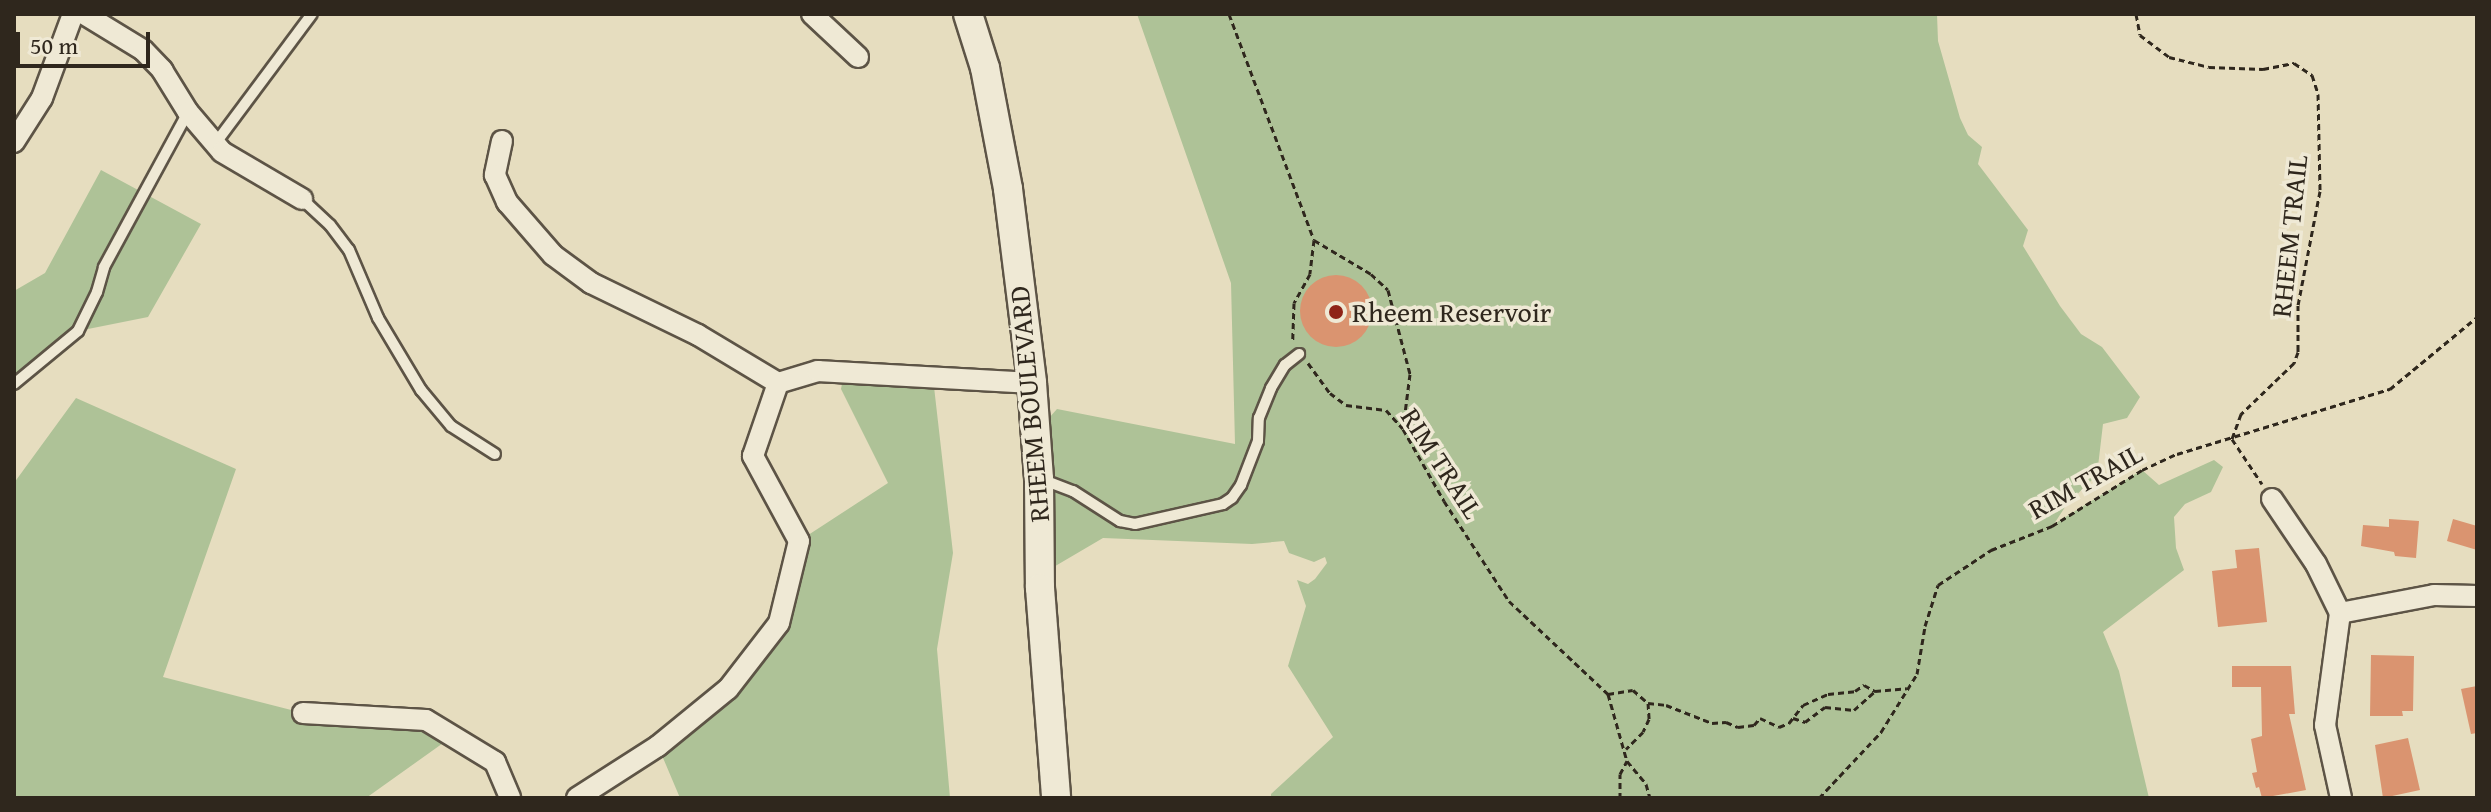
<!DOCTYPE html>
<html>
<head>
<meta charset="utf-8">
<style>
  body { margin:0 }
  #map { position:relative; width:2491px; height:812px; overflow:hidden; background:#e6ddbf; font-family:"Gentium Book Plus",serif }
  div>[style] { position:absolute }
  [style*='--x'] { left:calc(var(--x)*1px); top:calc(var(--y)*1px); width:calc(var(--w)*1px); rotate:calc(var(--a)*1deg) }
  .green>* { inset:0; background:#aec297 }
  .building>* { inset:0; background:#da9470 }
  .round { border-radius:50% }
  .path>* { height:3px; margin-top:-1.5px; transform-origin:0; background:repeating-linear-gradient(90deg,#2f271d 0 6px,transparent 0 10px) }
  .roads { filter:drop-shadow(2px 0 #5d5446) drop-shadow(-2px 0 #5d5446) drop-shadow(0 2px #5d5446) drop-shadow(0 -2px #5d5446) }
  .lane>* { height:10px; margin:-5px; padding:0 5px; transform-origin:5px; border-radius:5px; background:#efe9d5 }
  .street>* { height:20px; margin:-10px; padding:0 10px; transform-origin:10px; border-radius:10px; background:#efe9d5 }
  .secondary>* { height:28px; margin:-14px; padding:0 14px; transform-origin:14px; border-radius:14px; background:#efe9d5 }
  .dots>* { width:22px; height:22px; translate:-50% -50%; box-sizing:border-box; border:4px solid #efe9d5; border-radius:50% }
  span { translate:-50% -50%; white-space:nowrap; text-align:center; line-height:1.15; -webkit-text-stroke:7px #efe9d5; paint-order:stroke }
  .street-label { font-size:28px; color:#2f271d }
  .poi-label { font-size:28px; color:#2f271d }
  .left { translate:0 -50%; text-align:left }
  .frame { position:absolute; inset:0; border:16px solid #2f271d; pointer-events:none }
  .scale { position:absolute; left:16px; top:32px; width:134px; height:36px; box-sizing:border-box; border:4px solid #2f271d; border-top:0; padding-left:10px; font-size:24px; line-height:28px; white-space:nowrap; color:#2f271d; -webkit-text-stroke:6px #efe9d5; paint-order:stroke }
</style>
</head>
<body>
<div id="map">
  <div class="green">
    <i style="clip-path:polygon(1137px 14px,1937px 14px,1938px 41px,1960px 118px,1968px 135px,1982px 147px,1978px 164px,2028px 230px,2023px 246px,2060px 306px,2081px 334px,2102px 347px,2140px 397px,2127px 418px,2103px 424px,2097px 475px,2067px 504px,2054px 524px,2142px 470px,2159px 485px,2214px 460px,2223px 467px,2211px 492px,2185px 504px,2174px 517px,2176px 548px,2184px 570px,2103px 632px,2119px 671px,2149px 798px,1271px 798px,1271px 794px,1333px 737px,1288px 666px,1306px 606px,1297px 580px,1308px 584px,1315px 579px,1327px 563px,1325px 557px,1314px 562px,1289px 553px,1284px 541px,1252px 544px,1103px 538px,1040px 575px,1049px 418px,1057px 409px,1235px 444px,1231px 283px)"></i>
    <i style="clip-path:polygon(101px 170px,201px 224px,148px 317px,78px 331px,14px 384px,14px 291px,45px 273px)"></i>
    <i style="clip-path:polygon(844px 373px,933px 378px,953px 553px,937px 649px,950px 798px,680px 798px,658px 746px,779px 623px,799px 541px,888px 483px,841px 389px)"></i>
    <i style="clip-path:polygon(76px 398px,236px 469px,163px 677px,303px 713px,426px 720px,453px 736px,366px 798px,14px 798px,14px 483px)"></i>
  </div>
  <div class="building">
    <i class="round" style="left:1300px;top:275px;width:72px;height:72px"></i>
    <i style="clip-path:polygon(2389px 519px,2419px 521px,2416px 558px,2395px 556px,2394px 552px,2361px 546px,2363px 525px,2389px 527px)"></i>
    <i style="clip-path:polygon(2453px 519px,2477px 526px,2477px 550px,2447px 541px)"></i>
    <i style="clip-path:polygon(2259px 548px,2267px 622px,2218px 627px,2212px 571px,2237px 568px,2235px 550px)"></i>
    <i style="clip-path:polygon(2371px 655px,2414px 656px,2413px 711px,2402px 711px,2403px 716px,2370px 716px)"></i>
    <i style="clip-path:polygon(2232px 666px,2291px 666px,2295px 714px,2289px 714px,2306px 790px,2262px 798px,2259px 787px,2256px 788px,2252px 773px,2257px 772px,2251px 739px,2262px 736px,2261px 687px,2232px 687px)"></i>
    <i style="clip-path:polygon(2477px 686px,2477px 733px,2471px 734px,2461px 689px)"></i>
    <i style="clip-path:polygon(2408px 738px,2420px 790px,2383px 798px,2375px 745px)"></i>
  </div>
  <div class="path">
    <i style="--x:1229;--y:14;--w:241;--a:69.4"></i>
    <i style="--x:1314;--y:240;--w:34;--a:97"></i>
    <i style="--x:1310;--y:274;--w:33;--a:119"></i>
    <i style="--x:1294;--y:303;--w:38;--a:92"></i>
    <i style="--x:2136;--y:14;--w:21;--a:79"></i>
    <i style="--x:2140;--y:35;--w:36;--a:37"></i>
    <i style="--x:2169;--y:57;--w:41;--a:14"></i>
    <i style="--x:2209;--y:67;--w:54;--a:2.1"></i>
    <i style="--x:2263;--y:69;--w:32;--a:-11"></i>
    <i style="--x:2294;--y:63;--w:22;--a:34"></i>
    <i style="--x:2312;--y:75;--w:20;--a:72"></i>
    <i style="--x:2318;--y:94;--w:97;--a:88.8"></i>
    <i style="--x:2320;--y:191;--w:116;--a:100.9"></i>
    <i style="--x:2298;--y:305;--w:47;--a:90"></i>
    <i style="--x:2298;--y:352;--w:12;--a:110"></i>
    <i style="--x:2294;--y:363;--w:74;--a:136.1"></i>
    <i style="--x:2241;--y:414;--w:27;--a:110"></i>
    <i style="--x:2232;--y:439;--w:54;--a:56.3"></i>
    <i style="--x:1314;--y:240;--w:66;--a:30.8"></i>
    <i style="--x:1371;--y:274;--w:23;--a:43"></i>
    <i style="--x:1388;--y:290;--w:87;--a:75.3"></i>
    <i style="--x:1410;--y:374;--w:55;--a:97.3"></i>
    <i style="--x:1308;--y:363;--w:37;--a:54"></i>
    <i style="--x:1330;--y:393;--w:20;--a:37"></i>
    <i style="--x:1346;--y:405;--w:40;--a:7.1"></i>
    <i style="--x:1386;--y:410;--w:25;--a:48"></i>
    <i style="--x:1403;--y:429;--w:83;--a:60.3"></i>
    <i style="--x:1444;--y:501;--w:119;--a:57"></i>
    <i style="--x:1509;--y:601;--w:136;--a:43.2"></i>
    <i style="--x:1608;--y:694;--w:70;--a:74.2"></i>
    <i style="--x:1627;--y:761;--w:30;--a:50"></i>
    <i style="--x:1646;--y:784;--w:15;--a:74"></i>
    <i style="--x:1608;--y:694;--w:25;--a:-9"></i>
    <i style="--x:1633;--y:690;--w:20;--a:41"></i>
    <i style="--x:1648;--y:703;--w:16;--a:86"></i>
    <i style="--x:1649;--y:719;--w:14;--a:115"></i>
    <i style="--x:1643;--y:732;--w:24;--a:135"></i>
    <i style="--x:1648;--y:703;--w:18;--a:6"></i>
    <i style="--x:1666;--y:705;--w:49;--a:21.4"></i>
    <i style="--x:1712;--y:723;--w:14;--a:-4"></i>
    <i style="--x:1726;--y:722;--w:13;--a:23"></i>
    <i style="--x:1738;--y:727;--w:16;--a:-7"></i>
    <i style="--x:1754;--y:725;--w:9;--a:-49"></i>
    <i style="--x:1760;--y:718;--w:21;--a:25"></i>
    <i style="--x:1779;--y:727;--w:11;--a:-22"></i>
    <i style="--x:1789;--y:723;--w:23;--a:-52"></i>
    <i style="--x:1803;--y:705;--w:27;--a:-24"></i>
    <i style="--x:1828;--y:694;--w:27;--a:-6"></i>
    <i style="--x:1855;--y:691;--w:11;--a:-34"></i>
    <i style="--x:1864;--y:685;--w:13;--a:29"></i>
    <i style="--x:1875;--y:691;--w:32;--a:-5"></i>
    <i style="--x:1793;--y:718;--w:13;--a:18"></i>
    <i style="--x:1805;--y:722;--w:25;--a:-37"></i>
    <i style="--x:1825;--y:707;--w:29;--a:6"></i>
    <i style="--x:1854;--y:710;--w:28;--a:-42"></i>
    <i style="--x:1620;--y:798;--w:24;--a:-90"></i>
    <i style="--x:1620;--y:774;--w:15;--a:-62"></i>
    <i style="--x:1819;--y:798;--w:91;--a:-46.8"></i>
    <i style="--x:1881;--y:732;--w:68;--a:-58.2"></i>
    <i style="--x:1917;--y:674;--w:49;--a:-80.5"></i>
    <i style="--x:1925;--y:626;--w:43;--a:-72.4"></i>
    <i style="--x:1938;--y:585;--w:64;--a:-33.4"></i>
    <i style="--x:1991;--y:550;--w:66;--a:-21.5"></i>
    <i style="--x:2052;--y:526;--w:106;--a:-31.9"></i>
    <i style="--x:2142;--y:470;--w:38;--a:-25"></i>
    <i style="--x:2177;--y:454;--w:223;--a:-17"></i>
    <i style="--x:2390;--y:389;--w:113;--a:-39.6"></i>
  </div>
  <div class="roads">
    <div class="lane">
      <i style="--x:215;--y:144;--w:162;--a:-53.3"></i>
      <i style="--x:302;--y:199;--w:38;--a:43"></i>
      <i style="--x:330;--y:225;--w:31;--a:53"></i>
      <i style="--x:349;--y:250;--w:74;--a:66.9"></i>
      <i style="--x:378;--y:318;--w:84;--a:59.2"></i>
      <i style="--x:421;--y:390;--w:47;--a:50.2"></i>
      <i style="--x:451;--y:426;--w:52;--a:32.5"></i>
      <i style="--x:14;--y:384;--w:83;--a:-39.6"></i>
      <i style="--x:78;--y:331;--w:43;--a:-64"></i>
      <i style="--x:97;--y:292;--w:26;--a:-74"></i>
      <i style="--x:104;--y:267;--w:176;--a:-61.5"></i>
      <i style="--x:1041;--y:479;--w:34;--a:21"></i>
      <i style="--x:1073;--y:491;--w:56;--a:32.6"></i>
      <i style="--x:1120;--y:521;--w:15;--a:11"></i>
      <i style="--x:1135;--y:524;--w:90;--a:-12.8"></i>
      <i style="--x:1223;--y:504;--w:11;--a:-34"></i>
      <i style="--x:1232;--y:498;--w:16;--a:-55"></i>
      <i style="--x:1241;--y:485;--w:47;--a:-68.9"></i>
      <i style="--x:1258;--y:441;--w:23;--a:-88"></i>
      <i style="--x:1259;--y:418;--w:32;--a:-68"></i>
      <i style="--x:1271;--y:388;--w:27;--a:-59"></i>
      <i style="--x:1285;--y:365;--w:18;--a:-38"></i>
    </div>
    <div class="street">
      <i style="--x:84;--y:14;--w:69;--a:31.4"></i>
      <i style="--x:143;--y:50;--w:28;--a:46"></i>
      <i style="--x:162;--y:70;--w:49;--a:58.2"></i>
      <i style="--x:188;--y:112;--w:52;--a:49.6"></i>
      <i style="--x:222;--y:152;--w:93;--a:30.4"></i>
      <i style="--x:812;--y:14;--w:63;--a:43.1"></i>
      <i style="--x:502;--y:141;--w:35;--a:102"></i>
      <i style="--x:495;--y:175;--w:30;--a:66"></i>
      <i style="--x:507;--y:202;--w:70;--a:49"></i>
      <i style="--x:553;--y:255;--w:47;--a:36.4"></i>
      <i style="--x:591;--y:283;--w:119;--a:25.9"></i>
      <i style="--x:698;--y:335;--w:93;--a:31"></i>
      <i style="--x:14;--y:142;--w:52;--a:-57.5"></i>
      <i style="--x:42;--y:98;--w:90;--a:-69.7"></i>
      <i style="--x:2272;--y:499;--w:78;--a:55.9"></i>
      <i style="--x:2316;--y:564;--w:55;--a:63.9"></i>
      <i style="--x:2340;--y:613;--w:113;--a:97.6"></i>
      <i style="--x:2325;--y:725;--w:75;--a:77.6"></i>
      <i style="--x:2340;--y:613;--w:96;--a:-10.8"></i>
      <i style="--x:2434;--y:595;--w:43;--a:1.3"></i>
      <i style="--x:303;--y:713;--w:123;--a:3.3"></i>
      <i style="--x:426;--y:720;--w:81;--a:31.3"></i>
      <i style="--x:495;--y:762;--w:39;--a:67"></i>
      <i style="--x:577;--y:798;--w:96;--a:-32.7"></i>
      <i style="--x:658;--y:746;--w:90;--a:-39.2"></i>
      <i style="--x:728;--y:689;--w:83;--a:-52.3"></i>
      <i style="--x:779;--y:623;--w:84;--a:-76.3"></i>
      <i style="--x:799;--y:541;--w:97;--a:-118.4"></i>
      <i style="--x:753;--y:456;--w:77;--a:-71.1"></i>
      <i style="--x:778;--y:383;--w:42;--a:-16.7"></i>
      <i style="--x:818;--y:371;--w:214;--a:3.2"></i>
    </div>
    <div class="secondary">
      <i style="--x:968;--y:14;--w:57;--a:72.5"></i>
      <i style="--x:985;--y:68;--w:123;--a:79.2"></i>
      <i style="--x:1008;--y:189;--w:195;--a:82.9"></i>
      <i style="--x:1032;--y:383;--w:96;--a:85.8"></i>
      <i style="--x:1039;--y:479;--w:109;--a:89.5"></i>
      <i style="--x:1040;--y:588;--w:211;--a:85.6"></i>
    </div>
  </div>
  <div class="dots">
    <i style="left:1336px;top:312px;background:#8f2418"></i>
  </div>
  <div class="street-label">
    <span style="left:2289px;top:236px;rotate:-84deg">RHEEM TRAIL</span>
    <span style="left:1029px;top:404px;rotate:-95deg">RHEEM BOULEVARD</span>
    <span style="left:1442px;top:463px;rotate:57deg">RIM TRAIL</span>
    <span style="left:2085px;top:481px;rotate:-29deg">RIM TRAIL</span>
  </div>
  <div class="poi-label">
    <span class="left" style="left:1352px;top:312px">Rheem Reservoir</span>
  </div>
  <div class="frame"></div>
  <div class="scale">50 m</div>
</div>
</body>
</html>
